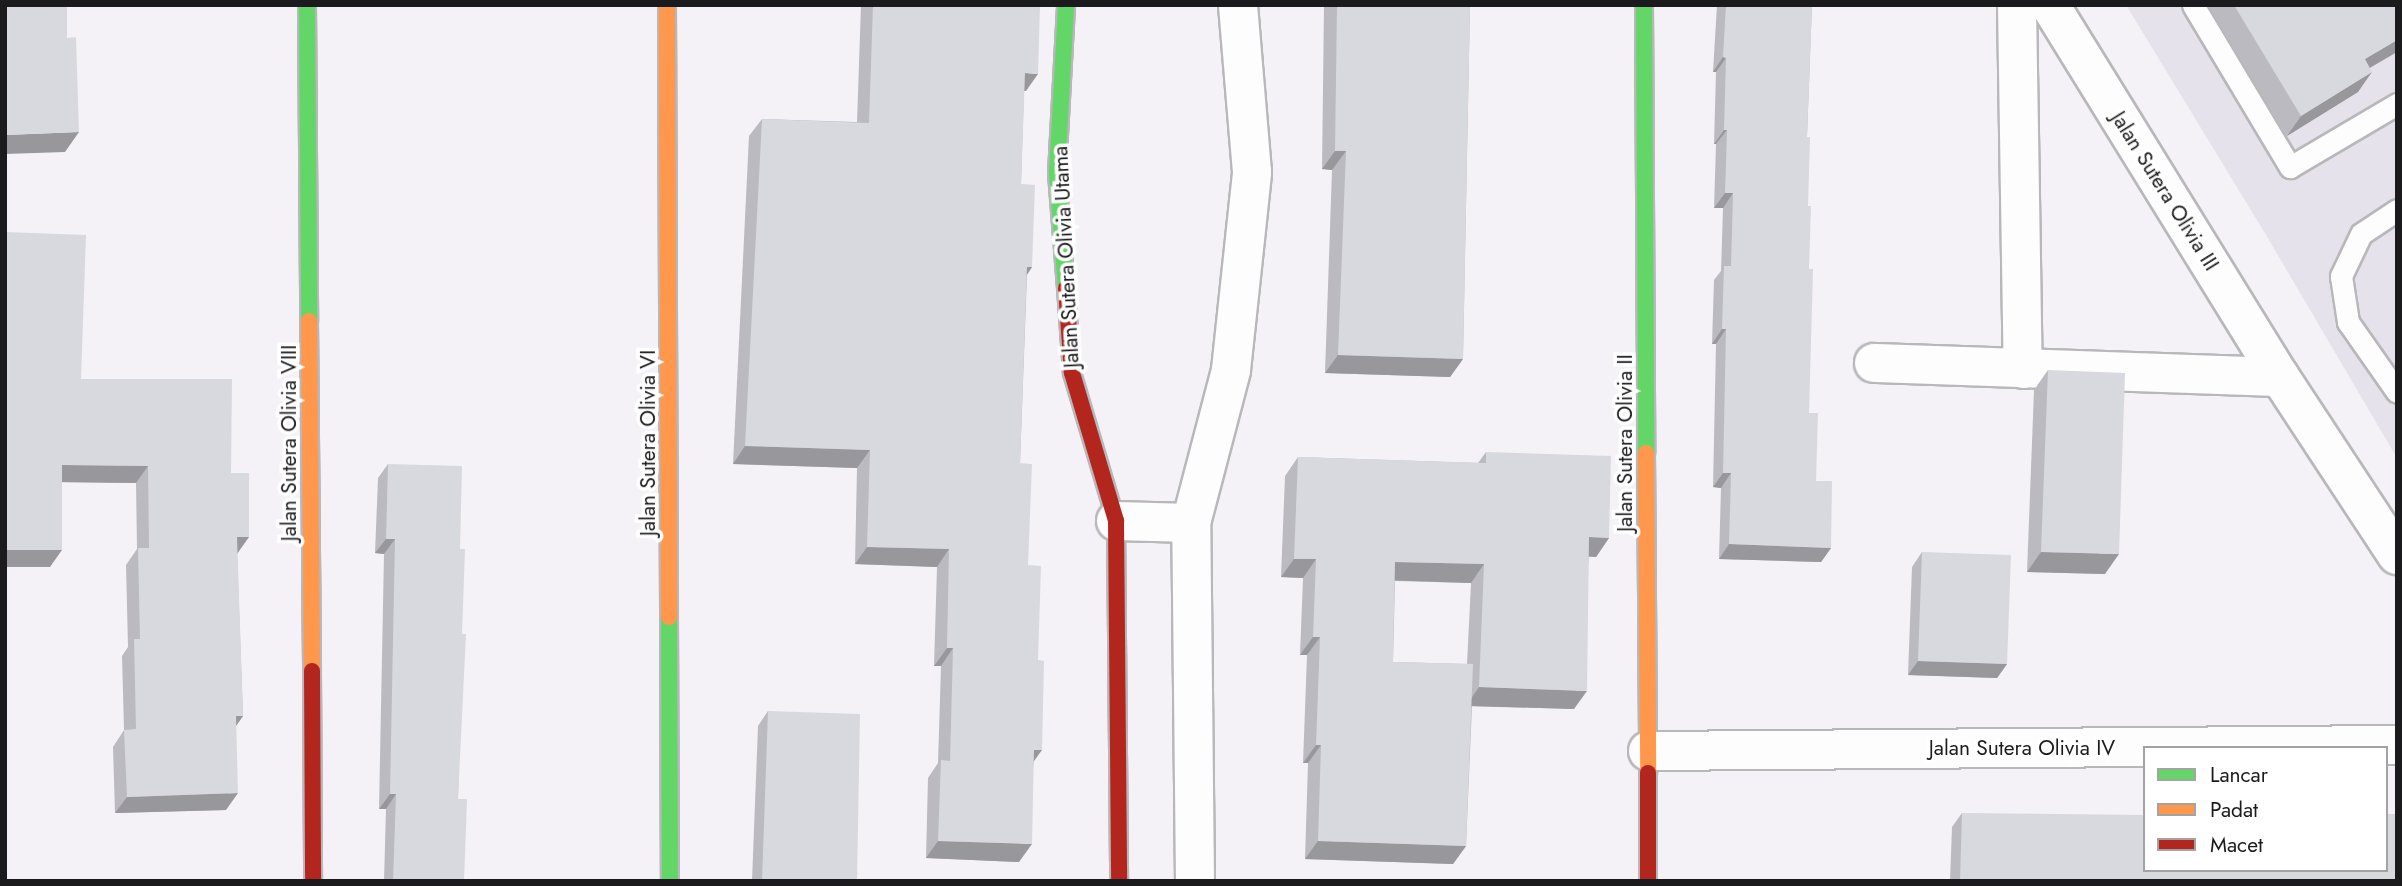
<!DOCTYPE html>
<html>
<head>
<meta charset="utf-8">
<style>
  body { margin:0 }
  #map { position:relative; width:2402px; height:886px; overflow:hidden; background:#f4f2f7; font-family:Jost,sans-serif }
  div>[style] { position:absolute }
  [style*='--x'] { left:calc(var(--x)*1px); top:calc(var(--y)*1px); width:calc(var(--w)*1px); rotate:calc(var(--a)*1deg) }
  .built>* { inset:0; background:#e6e2eb }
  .roads { filter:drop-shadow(2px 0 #b8b7ba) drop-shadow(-2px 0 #b8b7ba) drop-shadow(0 2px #b8b7ba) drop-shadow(0 -2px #b8b7ba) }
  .lane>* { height:21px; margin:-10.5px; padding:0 10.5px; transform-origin:10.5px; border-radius:10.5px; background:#fdfdfe }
  .street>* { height:38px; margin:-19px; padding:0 19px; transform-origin:19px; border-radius:19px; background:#fdfdfe }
  .fast>* { height:16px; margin:-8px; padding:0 8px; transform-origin:8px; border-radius:8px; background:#63d668 }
  .slow>* { height:16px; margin:-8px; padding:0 8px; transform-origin:8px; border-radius:8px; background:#ff974d }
  .jam>* { height:16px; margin:-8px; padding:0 8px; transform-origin:8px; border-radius:8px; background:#b3261e }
  .wall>* { inset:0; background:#babac0 }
  .shaded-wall>* { inset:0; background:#97979c }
  .building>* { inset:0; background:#d8d8df }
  span { translate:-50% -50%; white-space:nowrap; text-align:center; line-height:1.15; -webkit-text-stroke:7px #fff; paint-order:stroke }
  .street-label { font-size:21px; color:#1b1a1c }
  .frame { position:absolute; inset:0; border:7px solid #1b1a1c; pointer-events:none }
  .legend { position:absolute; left:2143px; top:746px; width:245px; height:126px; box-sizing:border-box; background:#fff; border:2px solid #a4a3a4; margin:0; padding:9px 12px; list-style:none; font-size:21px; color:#1b1a1c }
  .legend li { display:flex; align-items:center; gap:14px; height:35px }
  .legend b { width:35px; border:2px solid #a4a3a4 }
</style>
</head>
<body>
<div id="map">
  <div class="built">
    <i style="clip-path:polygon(2126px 5px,2397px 5px,2397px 458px,2266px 235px)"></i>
  </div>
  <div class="roads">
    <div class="lane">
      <i style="--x:2193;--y:5;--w:189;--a:59.1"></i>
      <i style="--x:2290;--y:167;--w:124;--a:-30.5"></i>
      <i style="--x:2397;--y:210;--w:43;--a:146.3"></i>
      <i style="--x:2361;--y:234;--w:47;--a:115.5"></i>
      <i style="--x:2341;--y:276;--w:47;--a:81.3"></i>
      <i style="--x:2348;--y:322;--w:85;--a:55"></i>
    </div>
    <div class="street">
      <i style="--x:2017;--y:5;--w:364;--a:89.1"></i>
      <i style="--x:2050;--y:5;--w:437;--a:58.3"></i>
      <i style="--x:2280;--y:377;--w:213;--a:56.7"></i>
      <i style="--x:1874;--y:363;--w:406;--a:2"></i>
      <i style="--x:1116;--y:521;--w:75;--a:1.5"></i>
      <i style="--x:1648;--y:751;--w:749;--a:-0.46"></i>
      <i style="--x:1195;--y:881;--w:358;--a:-90.6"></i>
      <i style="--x:1191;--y:523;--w:158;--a:-75.3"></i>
      <i style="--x:1231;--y:370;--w:199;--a:-83.9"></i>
      <i style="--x:1252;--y:172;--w:168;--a:-94.8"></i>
    </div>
    <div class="fast">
      <i style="--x:307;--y:5;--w:316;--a:89.6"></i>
      <i style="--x:1644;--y:5;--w:448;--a:89.7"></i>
      <i style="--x:1066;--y:288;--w:115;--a:-94.5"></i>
      <i style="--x:1057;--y:173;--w:168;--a:-86.9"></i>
      <i style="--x:669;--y:617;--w:264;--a:89.8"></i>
    </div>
    <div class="slow">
      <i style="--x:667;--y:5;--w:612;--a:89.81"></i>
      <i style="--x:309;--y:321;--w:350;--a:89.5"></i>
      <i style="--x:1646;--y:453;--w:320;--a:89.6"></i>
    </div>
    <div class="jam">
      <i style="--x:1066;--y:288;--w:85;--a:86"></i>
      <i style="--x:1072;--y:373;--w:154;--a:73.4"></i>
      <i style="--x:1116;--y:521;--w:360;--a:89.5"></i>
      <i style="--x:312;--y:671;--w:210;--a:89.7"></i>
      <i style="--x:1648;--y:773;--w:108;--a:90"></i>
    </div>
  </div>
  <div class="wall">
    <i style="clip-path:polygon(861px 5px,1040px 5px,1026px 91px,1024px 91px,1021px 184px,1032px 267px,1027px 275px,1020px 463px,1028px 565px,1034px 761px,1019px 862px,926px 858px,928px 778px,938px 763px,941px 666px,934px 666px,937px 567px,855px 564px,857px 468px,733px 464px,749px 136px,762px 119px,857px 122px)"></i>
    <i style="clip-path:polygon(1324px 5px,1470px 5px,1463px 359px,1450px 377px,1325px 373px,1332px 170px,1322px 169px)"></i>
    <i style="clip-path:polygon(1717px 5px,1812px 5px,1807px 137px,1809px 413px,1816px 481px,1831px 548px,1821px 562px,1719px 559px,1721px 488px,1713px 487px,1716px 344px,1712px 344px,1714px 280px,1721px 271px,1723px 208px,1714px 208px,1716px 144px,1714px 144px,1716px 72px,1713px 72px)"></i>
    <i style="clip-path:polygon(2207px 5px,2397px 5px,2370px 68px,2358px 92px,2287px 136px)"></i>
    <i style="clip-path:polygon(2048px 370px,2105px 574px,2027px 572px,2034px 390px)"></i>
    <i style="clip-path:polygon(81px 379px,231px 473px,237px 553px,243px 716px,236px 726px,226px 810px,115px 813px,113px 747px,124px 730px,122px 656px,128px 647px,126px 565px,137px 549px,136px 483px,62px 482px,50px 567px,5px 567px)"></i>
    <i style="clip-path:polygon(evenodd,1486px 452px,1609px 538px,1596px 557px,1589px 556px,1574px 709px,1472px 706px,1466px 846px,1453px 864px,1305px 859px,1308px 763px,1303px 763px,1307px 655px,1300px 655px,1303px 578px,1281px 577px,1285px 476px,1298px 457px,1478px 463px,1486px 452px,1395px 581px,1471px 583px,1467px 664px,1393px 662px,1395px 581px)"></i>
    <i style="clip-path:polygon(388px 464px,460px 549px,462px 634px,458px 799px,464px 881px,384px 881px,386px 809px,379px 809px,384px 554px,375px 553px,378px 478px)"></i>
    <i style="clip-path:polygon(1922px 552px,2007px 664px,1997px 678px,1908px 675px,1912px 567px)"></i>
    <i style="clip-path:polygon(768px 711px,857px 881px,752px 881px,758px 726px)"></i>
    <i style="clip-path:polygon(1962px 813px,2397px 881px,1950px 881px,1952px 827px)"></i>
  </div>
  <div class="shaded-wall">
    <i style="clip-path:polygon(2397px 40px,2397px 52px,2351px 79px,2365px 59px)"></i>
    <i style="clip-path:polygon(1723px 57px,1726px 58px,1716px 72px,1713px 72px)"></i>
    <i style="clip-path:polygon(2372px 72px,2358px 92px,2287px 136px,2301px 116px)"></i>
    <i style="clip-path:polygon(1025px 73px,1038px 74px,1026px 91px,1013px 91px)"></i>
    <i style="clip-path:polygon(1724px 130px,1727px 130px,1716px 144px,1714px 144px)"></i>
    <i style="clip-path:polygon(79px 132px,65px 152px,5px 154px,5px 135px)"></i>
    <i style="clip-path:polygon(1335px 151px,1346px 151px,1332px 170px,1322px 169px)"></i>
    <i style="clip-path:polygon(1725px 193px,1733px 193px,1723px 208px,1714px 208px)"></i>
    <i style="clip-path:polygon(1027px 267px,1032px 267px,1020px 285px)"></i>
    <i style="clip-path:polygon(1722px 329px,1726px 329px,1716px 344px,1712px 344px)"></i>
    <i style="clip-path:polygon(1338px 355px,1463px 359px,1450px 377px,1325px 373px)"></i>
    <i style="clip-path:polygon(745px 446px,870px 450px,857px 468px,733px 464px)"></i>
    <i style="clip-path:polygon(62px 465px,148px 466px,136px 483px,50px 482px)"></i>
    <i style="clip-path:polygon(1723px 473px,1731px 473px,1721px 488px,1713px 487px)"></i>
    <i style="clip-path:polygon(237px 537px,249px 537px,237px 554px)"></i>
    <i style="clip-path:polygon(1589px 537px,1609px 538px,1596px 557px,1576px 556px)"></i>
    <i style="clip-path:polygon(386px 539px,395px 539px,384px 554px,375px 553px)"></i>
    <i style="clip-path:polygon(1729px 544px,1831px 548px,1821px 562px,1719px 559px)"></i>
    <i style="clip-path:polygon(867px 547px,949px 549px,937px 567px,855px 564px)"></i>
    <i style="clip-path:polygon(5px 550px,62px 550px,50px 567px,5px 567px)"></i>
    <i style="clip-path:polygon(2041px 552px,2119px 554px,2105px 574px,2027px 572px)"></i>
    <i style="clip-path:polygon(1294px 559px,1316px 559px,1303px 578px,1281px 577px)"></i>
    <i style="clip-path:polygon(1395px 562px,1484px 564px,1471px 583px,1382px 580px)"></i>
    <i style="clip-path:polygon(1313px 637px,1320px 637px,1307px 655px,1300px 655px)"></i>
    <i style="clip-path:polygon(947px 648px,953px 648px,941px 666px,934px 666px)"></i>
    <i style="clip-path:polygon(1918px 661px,2007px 664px,1997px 678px,1908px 675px)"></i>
    <i style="clip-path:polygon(1479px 687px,1587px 691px,1574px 709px,1466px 706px)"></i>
    <i style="clip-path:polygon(236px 716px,243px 716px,231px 733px)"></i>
    <i style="clip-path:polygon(1316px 745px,1321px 745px,1308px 763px,1303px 763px)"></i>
    <i style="clip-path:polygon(1034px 750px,1042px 750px,1029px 768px)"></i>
    <i style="clip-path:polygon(238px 793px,226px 810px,115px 813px,127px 797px)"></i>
    <i style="clip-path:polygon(390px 794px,396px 794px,386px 809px,379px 809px)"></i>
    <i style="clip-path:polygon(938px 841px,1032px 844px,1019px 862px,926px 858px)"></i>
    <i style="clip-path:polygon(1318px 841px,1466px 846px,1453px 864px,1305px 859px)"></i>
  </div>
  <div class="building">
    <i style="clip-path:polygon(5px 5px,67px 5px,67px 38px,76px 37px,79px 132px,5px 135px)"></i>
    <i style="clip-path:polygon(873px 5px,1040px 5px,1038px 74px,1025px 73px,1021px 184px,1035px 185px,1032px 267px,1027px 267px,1020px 463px,1032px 464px,1028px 565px,1041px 566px,1038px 660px,1044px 661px,1042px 750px,1034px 750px,1032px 844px,938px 841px,941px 760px,950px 761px,953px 648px,947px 648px,949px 549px,867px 547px,870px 450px,745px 446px,762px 119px,869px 123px)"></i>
    <i style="clip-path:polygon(1337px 5px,1470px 5px,1463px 359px,1338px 355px,1346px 151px,1335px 151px)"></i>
    <i style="clip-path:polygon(1726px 5px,1812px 5px,1807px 137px,1810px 137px,1808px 206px,1811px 206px,1809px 269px,1813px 269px,1809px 413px,1818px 413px,1816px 481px,1832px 481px,1831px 548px,1729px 544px,1731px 473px,1723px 473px,1726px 329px,1722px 329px,1724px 266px,1731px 266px,1733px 193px,1725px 193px,1727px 130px,1724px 130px,1726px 58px,1723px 57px)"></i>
    <i style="clip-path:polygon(2234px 5px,2397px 5px,2397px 40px,2365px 59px,2372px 72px,2301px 116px)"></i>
    <i style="clip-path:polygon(5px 232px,86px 235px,81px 379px,232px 379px,231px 473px,249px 473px,249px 537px,237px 537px,243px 716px,236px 716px,238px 793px,127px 797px,124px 730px,136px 729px,134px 639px,140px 639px,138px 548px,149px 548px,148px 466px,62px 465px,62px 550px,5px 550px)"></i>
    <i style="clip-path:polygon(2048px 370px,2125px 373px,2119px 554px,2041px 552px)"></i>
    <i style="clip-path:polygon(1486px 452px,1611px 456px,1609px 538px,1589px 537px,1587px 691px,1479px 687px,1484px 564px,1395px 562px,1393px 662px,1473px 664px,1466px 846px,1318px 841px,1321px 745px,1316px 745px,1320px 637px,1313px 637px,1316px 559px,1294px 559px,1298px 457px,1486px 463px)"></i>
    <i style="clip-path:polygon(388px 464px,462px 466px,460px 549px,465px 549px,462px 634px,466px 634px,458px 799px,467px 799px,464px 881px,393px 881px,396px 794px,390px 794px,395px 539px,386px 539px)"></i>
    <i style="clip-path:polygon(1922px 552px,2011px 555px,2007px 664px,1918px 661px)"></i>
    <i style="clip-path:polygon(768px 711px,860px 714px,857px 881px,762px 881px)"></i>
    <i style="clip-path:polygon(1962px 813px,2145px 815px,2145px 870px,2386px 870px,2386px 814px,2397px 814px,2397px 881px,1960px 881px)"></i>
  </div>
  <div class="street-label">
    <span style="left:2165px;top:191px;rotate:58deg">Jalan Sutera Olivia III</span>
    <span style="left:1066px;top:257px;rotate:-93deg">Jalan Sutera Olivia Utama</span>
    <span style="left:289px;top:443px;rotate:-90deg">Jalan Sutera Olivia VIII</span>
    <span style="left:648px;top:443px;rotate:-90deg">Jalan Sutera Olivia VI</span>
    <span style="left:1625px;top:443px;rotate:-90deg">Jalan Sutera Olivia II</span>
    <span style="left:2022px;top:748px">Jalan Sutera Olivia IV</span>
  </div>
  <div class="frame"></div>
  <ul class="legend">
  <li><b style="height:9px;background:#63d668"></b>Lancar</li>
  <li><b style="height:9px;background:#ff974d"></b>Padat</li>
  <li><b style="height:9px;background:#b3261e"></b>Macet</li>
  </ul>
</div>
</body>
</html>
